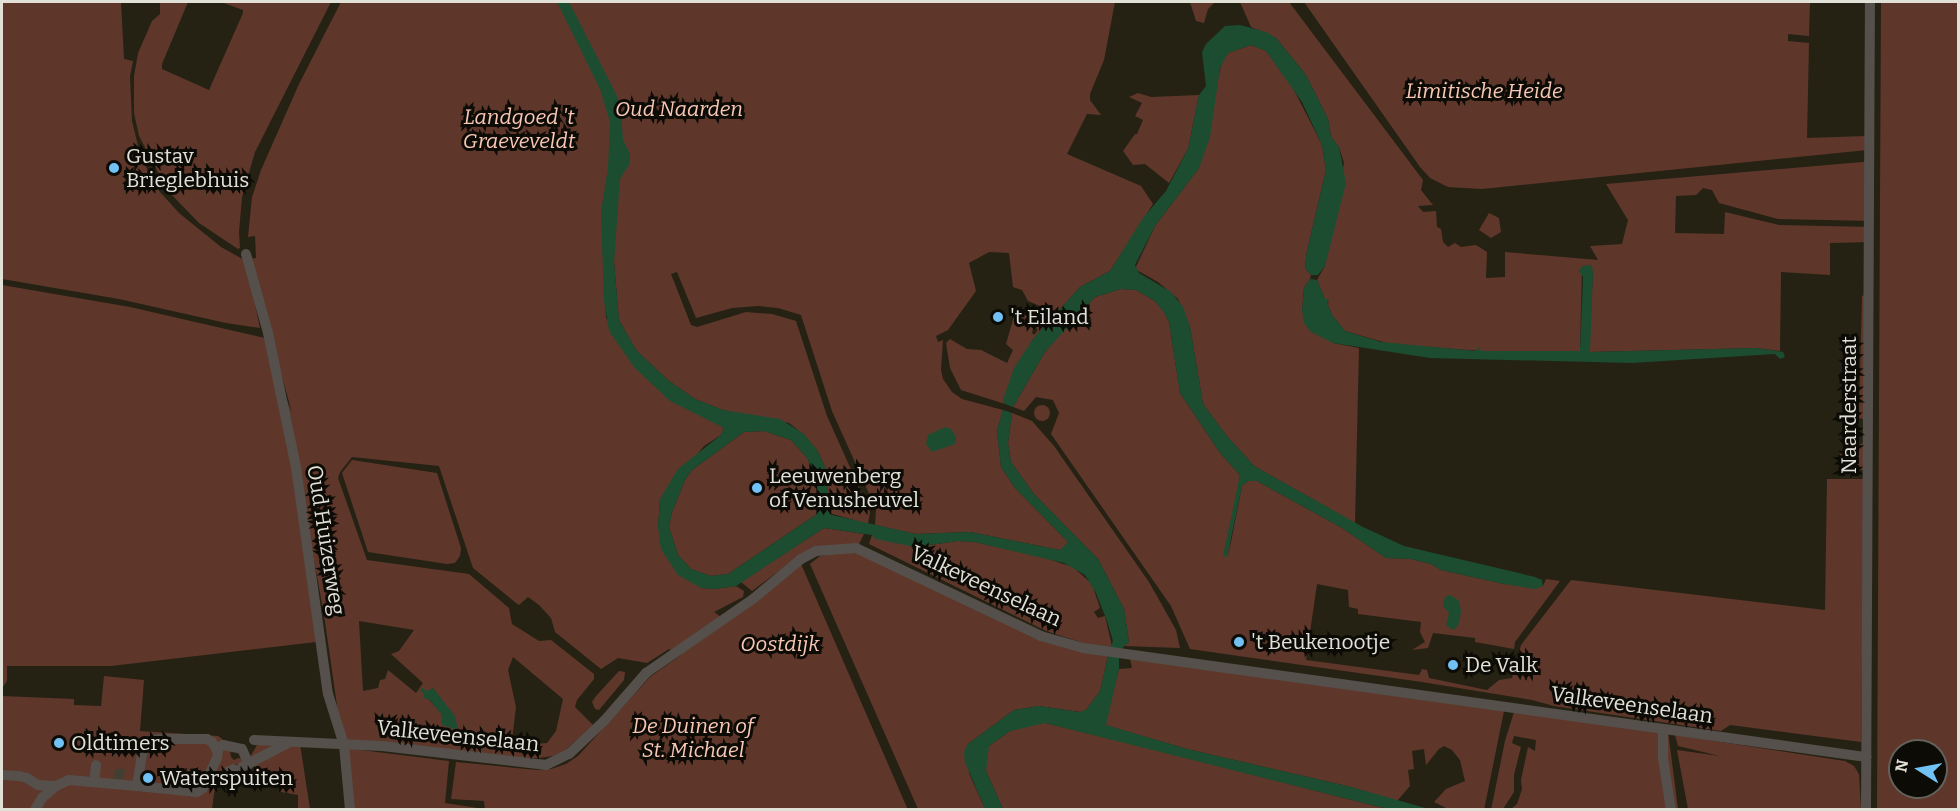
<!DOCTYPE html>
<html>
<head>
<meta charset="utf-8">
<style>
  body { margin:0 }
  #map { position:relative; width:1960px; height:811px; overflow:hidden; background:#252214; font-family:Bitter,serif }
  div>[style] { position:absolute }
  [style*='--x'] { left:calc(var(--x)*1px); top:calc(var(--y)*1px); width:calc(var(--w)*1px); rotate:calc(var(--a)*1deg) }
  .green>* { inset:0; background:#5e372a }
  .round { border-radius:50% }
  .water>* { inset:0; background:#1c4d30 }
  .minor-tunnel>* { height:10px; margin-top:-5px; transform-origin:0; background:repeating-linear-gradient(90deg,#413f31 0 10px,transparent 0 15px) }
  .minor>* { height:10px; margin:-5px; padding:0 5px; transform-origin:5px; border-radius:5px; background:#55504b }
  .dots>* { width:16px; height:16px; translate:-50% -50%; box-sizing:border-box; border:3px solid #0c0b06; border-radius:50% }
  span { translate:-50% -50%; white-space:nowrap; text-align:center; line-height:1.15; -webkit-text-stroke:6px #0c0b06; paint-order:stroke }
  .park-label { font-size:21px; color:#f9c7b5; font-style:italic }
  .poi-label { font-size:21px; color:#e2e1d8 }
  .left { translate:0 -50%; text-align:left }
  .street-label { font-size:21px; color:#e2e1d8 }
  .frame { position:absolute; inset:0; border:3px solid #e2e1d8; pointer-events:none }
  .north { position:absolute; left:1888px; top:739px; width:60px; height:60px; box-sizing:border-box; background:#0c0b06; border:2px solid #62615a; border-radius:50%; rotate:281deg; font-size:16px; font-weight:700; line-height:24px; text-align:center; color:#e2e1d8 }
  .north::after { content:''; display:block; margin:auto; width:21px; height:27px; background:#72c1f5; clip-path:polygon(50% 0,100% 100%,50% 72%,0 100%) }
</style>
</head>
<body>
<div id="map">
  <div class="green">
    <i style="clip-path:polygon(2px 2px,121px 2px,124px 59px,133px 61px,130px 76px,132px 121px,141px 158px,160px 192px,179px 213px,221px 247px,246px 261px,260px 328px,226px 323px,119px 299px,2px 279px)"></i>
    <i style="clip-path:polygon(160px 2px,188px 2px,162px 64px,162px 69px,209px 90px,243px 13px,243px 10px,221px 2px,331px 2px,255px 152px,242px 197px,239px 232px,240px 248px,238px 249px,199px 223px,168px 191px,139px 136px,134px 113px,134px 76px,138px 53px,152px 21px,160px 14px)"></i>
    <i style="clip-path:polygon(evenodd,341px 2px,1115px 2px,1104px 60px,1090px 94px,1090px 100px,1101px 115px,1087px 114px,1067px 154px,1141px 186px,1153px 204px,1110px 271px,1080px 287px,1033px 339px,1003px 400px,1005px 404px,961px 390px,950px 368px,946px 343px,950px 339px,967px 349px,981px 350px,1007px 363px,1013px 350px,1006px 344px,1016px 309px,1037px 316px,1032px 333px,1034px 335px,1038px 330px,1035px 327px,1042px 309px,1046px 316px,1054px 312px,1050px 305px,1045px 308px,1028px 301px,1022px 290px,1013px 287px,1009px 253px,989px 252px,969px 263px,976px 291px,948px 330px,936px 336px,938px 342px,943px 340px,941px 370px,943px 379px,952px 392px,962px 399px,1003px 410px,997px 431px,1001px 467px,1015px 488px,1068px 542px,1065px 548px,1060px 550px,970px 532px,916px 534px,875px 525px,876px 509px,832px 411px,801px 315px,778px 308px,758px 306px,732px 308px,696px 318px,677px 272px,671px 274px,691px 325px,697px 327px,746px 312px,772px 314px,796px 321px,827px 416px,870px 512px,868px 524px,829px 513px,826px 469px,817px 450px,803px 434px,789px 423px,723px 410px,695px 399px,669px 381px,636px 350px,619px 320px,614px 262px,616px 207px,602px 234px,606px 318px,652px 384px,724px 428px,721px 435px,704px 446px,660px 499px,658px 527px,670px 562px,701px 588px,715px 589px,736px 586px,744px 591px,743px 597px,714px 612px,727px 621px,801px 564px,908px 810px,485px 810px,484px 801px,451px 799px,456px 762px,537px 770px,551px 769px,566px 764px,578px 756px,650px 677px,681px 655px,669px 649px,647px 663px,618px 658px,601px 669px,555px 632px,551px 618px,539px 605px,528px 597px,519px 605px,516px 603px,473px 568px,439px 466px,352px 457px,340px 472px,338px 478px,367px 560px,469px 574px,509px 608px,512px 624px,539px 641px,551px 640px,594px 674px,594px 679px,577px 700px,575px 707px,593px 725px,560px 755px,538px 758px,509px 758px,342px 740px,324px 615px,284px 393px,292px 413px,250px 259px,256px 258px,255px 236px,248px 237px,252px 197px,261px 170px,299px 84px,341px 2px,359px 621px,414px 630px,399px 651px,391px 654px,423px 683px,416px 693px,388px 670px,385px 679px,380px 680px,378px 688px,363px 691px,359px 621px,341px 2px,513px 657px,563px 699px,556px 731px,547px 743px,521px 745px,512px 740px,516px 707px,508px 670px,513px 657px,341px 2px,433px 688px,449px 710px,455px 716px,442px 714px,424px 694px,433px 688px)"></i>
    <i style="clip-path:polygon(1190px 2px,1215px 2px,1208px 9px,1204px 23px,1196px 21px)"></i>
    <i style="clip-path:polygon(1240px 2px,1289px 2px,1423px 180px,1421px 190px,1433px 205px,1418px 206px,1423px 212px,1436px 211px,1437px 227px,1441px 229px,1443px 242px,1448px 247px,1455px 243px,1461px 247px,1476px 245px,1487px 252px,1486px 278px,1505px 277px,1505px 252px,1598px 260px,1590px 246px,1622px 244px,1628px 220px,1606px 184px,1874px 161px,1873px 221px,1778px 219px,1719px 203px,1712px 190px,1703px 188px,1696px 195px,1676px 196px,1675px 233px,1724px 234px,1725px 212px,1779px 225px,1872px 227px,1872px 242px,1830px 243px,1830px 275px,1781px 272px,1780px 351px,1756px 348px,1589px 352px,1593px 271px,1582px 267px,1580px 351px,1481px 351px,1390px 344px,1345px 331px,1332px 315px,1327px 303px,1329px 302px,1325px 299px,1317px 280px,1325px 266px,1344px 163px,1339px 147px,1331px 137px,1328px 119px,1306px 75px,1276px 38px,1251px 27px)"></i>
    <i style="clip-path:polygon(1304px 2px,1810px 2px,1809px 36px,1788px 34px,1788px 41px,1809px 43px,1807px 138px,1866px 136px,1867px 150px,1482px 189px,1448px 187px,1430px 178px,1420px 167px)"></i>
    <i style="clip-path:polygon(evenodd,1881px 2px,1958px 2px,1958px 809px,1877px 809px,1881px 2px,1900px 751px,1936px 751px,1936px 787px,1900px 787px,1900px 751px)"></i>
    <i style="clip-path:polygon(1251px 45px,1266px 51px,1293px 88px,1322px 145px,1326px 170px,1307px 251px,1305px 268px,1311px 275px,1310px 279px,1304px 288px,1302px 311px,1333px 343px,1359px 348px,1355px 523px,1254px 466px,1226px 435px,1203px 404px,1190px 327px,1178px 299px,1158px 282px,1135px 269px,1155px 226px,1199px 168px,1222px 61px,1228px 53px)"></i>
    <i style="clip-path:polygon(1138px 93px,1151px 97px,1199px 95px,1188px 149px,1169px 183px,1145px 164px,1133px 165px,1123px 151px,1135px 134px,1137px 134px,1143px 120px,1135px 116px,1142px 103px,1129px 97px)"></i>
    <i style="clip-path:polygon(1489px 213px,1499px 218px,1501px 232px,1491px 238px,1479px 230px)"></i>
    <i style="clip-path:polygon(2px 285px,130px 307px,265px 338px,289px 432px,316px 642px,111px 666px,7px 666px,7px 681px,2px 688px)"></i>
    <i style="clip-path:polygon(1121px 289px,1136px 290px,1155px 301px,1164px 312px,1169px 322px,1180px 393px,1220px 453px,1240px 475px,1228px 557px,1242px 486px,1248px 481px,1257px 481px,1342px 528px,1386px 558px,1411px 559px,1431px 564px,1441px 570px,1504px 584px,1543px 586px,1546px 579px,1560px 581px,1515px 642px,1514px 649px,1475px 642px,1475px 638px,1433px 633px,1428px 648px,1412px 650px,1425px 642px,1420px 632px,1421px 622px,1358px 614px,1358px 609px,1349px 607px,1348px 590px,1317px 584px,1306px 660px,1419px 675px,1422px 669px,1427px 670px,1429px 678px,1487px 690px,1499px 680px,1512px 678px,1521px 645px,1571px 580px,1825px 610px,1827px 479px,1864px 479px,1861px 742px,1730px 725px,1721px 731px,1554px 706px,1532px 700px,1422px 682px,1190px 649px,1171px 606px,1051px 434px,1059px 413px,1053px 400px,1036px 397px,1024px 411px,1013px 407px,1045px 352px,1063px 331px,1095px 297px)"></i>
    <i style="clip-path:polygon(1870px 293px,1867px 420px,1859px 418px,1862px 296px)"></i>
    <i class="round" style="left:1034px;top:405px;width:16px;height:16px"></i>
    <i style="clip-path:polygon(1012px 413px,1032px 421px,1054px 446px,1149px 582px,1176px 630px,1180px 648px,1124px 646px,1129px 642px,1124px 609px,1098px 559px,1033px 493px,1011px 462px,1008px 443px)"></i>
    <i style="clip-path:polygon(764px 431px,791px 440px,808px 459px,817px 487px,817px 514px,728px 574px,711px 576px,691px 569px,678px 555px,669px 527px,672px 512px,685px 480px,692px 470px,744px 432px)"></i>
    <i style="clip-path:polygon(1867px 441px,1865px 470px,1842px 469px,1840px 454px)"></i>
    <i style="clip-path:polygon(352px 460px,437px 473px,461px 548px,460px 556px,455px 563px,447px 564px,368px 552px,342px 473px)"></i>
    <i style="clip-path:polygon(824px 528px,864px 534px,858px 546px,791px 562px,752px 591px,741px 582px)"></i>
    <i style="clip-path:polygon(872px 535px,915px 547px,958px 541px,975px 542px,1045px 558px,1073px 567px,1092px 584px,1100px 608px,1094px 612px,1098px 618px,1105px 616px,1112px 646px,1108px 651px,1046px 631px,869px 544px)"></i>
    <i style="clip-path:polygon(853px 551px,993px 616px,1108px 656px,1100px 691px,1086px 710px,1080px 712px,1039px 706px,1014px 710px,968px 744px,969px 773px,985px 809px,918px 809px,810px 564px,820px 556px)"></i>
    <i style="clip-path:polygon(1130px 659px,1504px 711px,1484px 810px,1448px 809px,1434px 802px,1446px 789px,1465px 781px,1460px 760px,1452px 750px,1444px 746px,1439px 749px,1426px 765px,1424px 749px,1412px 751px,1414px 769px,1408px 770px,1410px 786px,1397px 801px,1351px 787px,1187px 749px,1105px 725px,1119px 669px,1132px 668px)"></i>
    <i style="clip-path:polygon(619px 671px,625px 672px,624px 680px,599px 710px,595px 709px,592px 702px,596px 696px)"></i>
    <i style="clip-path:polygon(104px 676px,144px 680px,140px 731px,218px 736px,229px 744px,231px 757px,234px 760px,238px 758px,243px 759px,242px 765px,233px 764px,236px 774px,242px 781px,235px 788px,215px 787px,212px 809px,2px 810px,2px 696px,74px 699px,74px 705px,101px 706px)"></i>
    <i style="clip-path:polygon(1514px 712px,1668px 731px,1678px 809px,1511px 809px,1517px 804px,1522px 789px,1521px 780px,1528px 747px,1535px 751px,1536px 740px,1514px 736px,1512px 743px,1521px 747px,1514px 775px,1514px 792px,1503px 809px,1491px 810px,1505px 741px)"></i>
    <i style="clip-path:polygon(1035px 723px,1045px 723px,1143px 747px,1388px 809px,1003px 809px,986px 771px,986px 753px,989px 746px,1010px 731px)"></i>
    <i style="clip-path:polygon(1675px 735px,1845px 761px,1854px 766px,1859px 774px,1861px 809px,1688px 809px,1677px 750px,1720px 756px,1678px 746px)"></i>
    <i style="clip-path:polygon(300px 744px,310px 809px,298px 809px,298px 795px,281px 792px,282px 786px,259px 784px,245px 779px,254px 774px,255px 768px,250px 757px,257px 745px)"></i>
    <i style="clip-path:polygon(345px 748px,449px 761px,445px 803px,484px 809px,351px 809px)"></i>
  </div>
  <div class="water">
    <i style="clip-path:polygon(evenodd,557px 2px,569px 2px,617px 96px,621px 111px,623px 140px,630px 154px,629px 165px,620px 179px,614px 262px,619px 320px,636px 350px,669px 381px,695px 399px,723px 410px,780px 419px,804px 434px,817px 450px,826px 469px,829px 513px,832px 515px,916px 534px,970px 532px,1060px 550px,1068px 542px,1015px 488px,1001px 467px,997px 431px,1003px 410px,1012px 413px,1008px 443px,1011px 462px,1033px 493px,1098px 559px,1124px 609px,1129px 642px,1118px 652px,1108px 651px,1113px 641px,1107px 621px,1096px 593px,1085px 575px,1064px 563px,975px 542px,958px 541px,915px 547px,875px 539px,872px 535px,824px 528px,736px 586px,715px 589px,701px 588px,678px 575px,661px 549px,658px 527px,660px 499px,678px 469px,721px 435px,724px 428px,670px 401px,634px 367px,609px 331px,604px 301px,601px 212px,608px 168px,610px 122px,600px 89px,557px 2px,764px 431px,791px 440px,808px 459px,817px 487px,817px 514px,728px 574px,711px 576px,691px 569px,678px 555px,669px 527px,672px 512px,685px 480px,692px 470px,744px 432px,764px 431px)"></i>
    <i style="clip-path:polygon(1240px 25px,1266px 32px,1276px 38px,1306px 75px,1328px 119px,1331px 137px,1339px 147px,1346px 183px,1325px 266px,1318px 275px,1311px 275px,1305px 268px,1307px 251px,1326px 170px,1322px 145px,1302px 102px,1266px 51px,1251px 45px,1228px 53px,1220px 68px,1210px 137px,1199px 168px,1155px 226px,1135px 265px,1139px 273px,1171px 292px,1183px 307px,1190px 327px,1203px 404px,1226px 435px,1254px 466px,1363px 527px,1404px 546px,1535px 577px,1542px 580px,1543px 586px,1535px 589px,1504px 584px,1441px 570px,1431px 564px,1411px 559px,1386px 558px,1342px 528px,1257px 481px,1248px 481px,1242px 486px,1227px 557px,1223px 556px,1240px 475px,1220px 453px,1180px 393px,1169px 322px,1164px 312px,1155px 301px,1136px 290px,1121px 289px,1095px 297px,1045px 352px,1013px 407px,1005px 404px,1003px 400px,1014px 368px,1033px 339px,1080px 287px,1110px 271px,1143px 218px,1166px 191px,1188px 149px,1199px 95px,1206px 86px,1202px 52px,1206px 44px,1225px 26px)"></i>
    <i style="clip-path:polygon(1591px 265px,1593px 271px,1590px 352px,1756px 348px,1783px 352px,1785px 357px,1780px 359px,1775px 354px,1632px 363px,1430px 358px,1333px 343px,1311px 332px,1304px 323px,1302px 311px,1304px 288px,1310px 279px,1317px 280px,1325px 299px,1329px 299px,1327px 303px,1332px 315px,1345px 331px,1381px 342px,1476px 351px,1479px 347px,1481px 351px,1580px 351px,1583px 277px,1579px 271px,1582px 266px)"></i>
    <i style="clip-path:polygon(945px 427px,951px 429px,956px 437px,955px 444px,932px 452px,926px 444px,928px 435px)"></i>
    <i style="clip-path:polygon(1450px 595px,1459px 601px,1461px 611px,1458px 626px,1453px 630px,1446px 625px,1449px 613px,1443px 606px,1445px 597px)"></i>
    <i style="clip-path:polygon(1108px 656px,1119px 657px,1119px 669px,1106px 725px,1187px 749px,1351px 787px,1429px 809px,1388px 809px,1045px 723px,1010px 731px,989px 746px,986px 771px,1003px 809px,985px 809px,965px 762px,964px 752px,968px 744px,1014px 710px,1039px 706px,1079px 712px,1086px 710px,1100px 691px)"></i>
    <i style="clip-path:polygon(422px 688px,427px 691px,433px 688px,455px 716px,458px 730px,442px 725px,441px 714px,430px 700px,424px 698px,424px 694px,420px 690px)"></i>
  </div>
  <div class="minor-tunnel">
    <i style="--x:119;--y:779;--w:13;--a:-86"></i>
  </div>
  <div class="minor">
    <i style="--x:246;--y:254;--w:82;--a:74.4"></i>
    <i style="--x:268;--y:333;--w:137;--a:78.2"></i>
    <i style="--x:296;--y:467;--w:229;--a:82"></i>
    <i style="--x:328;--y:694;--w:53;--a:72.6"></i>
    <i style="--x:344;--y:745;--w:65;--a:84.7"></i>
    <i style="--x:1663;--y:730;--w:28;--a:90"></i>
    <i style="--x:1663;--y:758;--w:53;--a:81.3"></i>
    <i style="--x:159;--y:739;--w:48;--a:0"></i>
    <i style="--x:207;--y:739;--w:6;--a:31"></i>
    <i style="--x:212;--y:742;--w:11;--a:56"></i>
    <i style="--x:218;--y:751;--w:7;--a:98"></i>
    <i style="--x:217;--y:758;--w:33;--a:115"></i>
    <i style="--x:203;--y:788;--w:7;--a:146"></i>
    <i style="--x:197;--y:792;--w:60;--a:-174.3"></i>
    <i style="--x:137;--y:786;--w:37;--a:-81"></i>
    <i style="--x:143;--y:749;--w:10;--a:-53"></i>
    <i style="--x:149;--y:741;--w:10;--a:-11"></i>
    <i style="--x:254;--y:740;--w:128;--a:2.7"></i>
    <i style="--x:382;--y:746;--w:165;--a:6.6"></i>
    <i style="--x:546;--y:765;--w:25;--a:-26"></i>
    <i style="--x:569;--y:754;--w:48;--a:-43.3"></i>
    <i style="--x:604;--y:721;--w:64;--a:-48.8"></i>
    <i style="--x:646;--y:673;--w:130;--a:-34.7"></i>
    <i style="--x:753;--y:599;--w:62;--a:-39.8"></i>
    <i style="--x:801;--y:559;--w:17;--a:-28"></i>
    <i style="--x:816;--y:551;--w:40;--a:-4.3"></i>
    <i style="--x:856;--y:548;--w:205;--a:25.4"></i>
    <i style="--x:1041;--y:636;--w:44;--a:15.9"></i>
    <i style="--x:1083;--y:648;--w:791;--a:7.93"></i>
    <i style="--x:216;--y:749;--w:8;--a:-30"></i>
    <i style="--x:223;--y:745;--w:19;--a:12"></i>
    <i style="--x:242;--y:749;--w:17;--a:66"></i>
    <i style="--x:242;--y:767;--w:54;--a:-27.5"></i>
    <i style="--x:2;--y:775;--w:17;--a:3"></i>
    <i style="--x:19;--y:776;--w:8;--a:14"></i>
    <i style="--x:27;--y:778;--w:13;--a:32"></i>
    <i style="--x:38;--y:785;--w:18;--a:3"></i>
    <i style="--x:94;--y:782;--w:17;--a:-83"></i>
    <i style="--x:206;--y:782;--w:18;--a:-9"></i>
    <i style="--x:224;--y:779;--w:9;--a:-58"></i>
    <i style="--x:229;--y:771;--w:5;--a:-22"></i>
    <i style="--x:35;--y:810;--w:14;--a:-60"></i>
    <i style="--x:42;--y:798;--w:18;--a:-41"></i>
    <i style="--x:56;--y:786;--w:14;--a:-25"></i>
    <i style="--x:69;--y:780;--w:68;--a:5"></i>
    <i style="--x:1866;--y:810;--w:808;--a:-89.72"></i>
  </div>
  <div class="dots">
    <i style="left:114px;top:168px;background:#72c1f5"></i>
    <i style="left:998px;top:317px;background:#72c1f5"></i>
    <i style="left:757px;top:488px;background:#72c1f5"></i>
    <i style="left:1239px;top:642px;background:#72c1f5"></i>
    <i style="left:1453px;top:665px;background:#72c1f5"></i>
    <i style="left:59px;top:743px;background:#72c1f5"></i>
    <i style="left:148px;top:778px;background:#72c1f5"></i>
  </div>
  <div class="park-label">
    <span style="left:1484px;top:91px">Limitische Heide</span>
    <span style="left:679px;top:109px">Oud Naarden</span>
    <span style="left:519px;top:129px">Landgoed 't<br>Graeveveldt</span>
    <span style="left:780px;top:644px">Oostdijk</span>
    <span style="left:693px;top:738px">De Duinen of<br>St. Michael</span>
  </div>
  <div class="poi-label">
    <span class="left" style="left:126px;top:168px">Gustav<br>Brieglebhuis</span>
    <span class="left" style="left:1010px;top:317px">'t Eiland</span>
    <span class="left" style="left:769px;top:488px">Leeuwenberg<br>of Venusheuvel</span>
    <span class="left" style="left:1251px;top:642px">'t Beukenootje</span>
    <span class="left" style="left:1465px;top:665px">De Valk</span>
    <span class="left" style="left:71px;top:743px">Oldtimers</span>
    <span class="left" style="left:160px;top:778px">Waterspuiten</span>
  </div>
  <div class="street-label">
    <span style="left:1849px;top:405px;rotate:-90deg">Naarderstraat</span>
    <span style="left:326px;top:540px;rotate:81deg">Oud Huizerweg</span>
    <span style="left:986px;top:586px;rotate:25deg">Valkeveenselaan</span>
    <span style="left:1632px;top:705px;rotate:8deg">Valkeveenselaan</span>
    <span style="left:458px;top:736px;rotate:6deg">Valkeveenselaan</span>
  </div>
  <div class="frame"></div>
  <div class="north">N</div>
</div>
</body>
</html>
